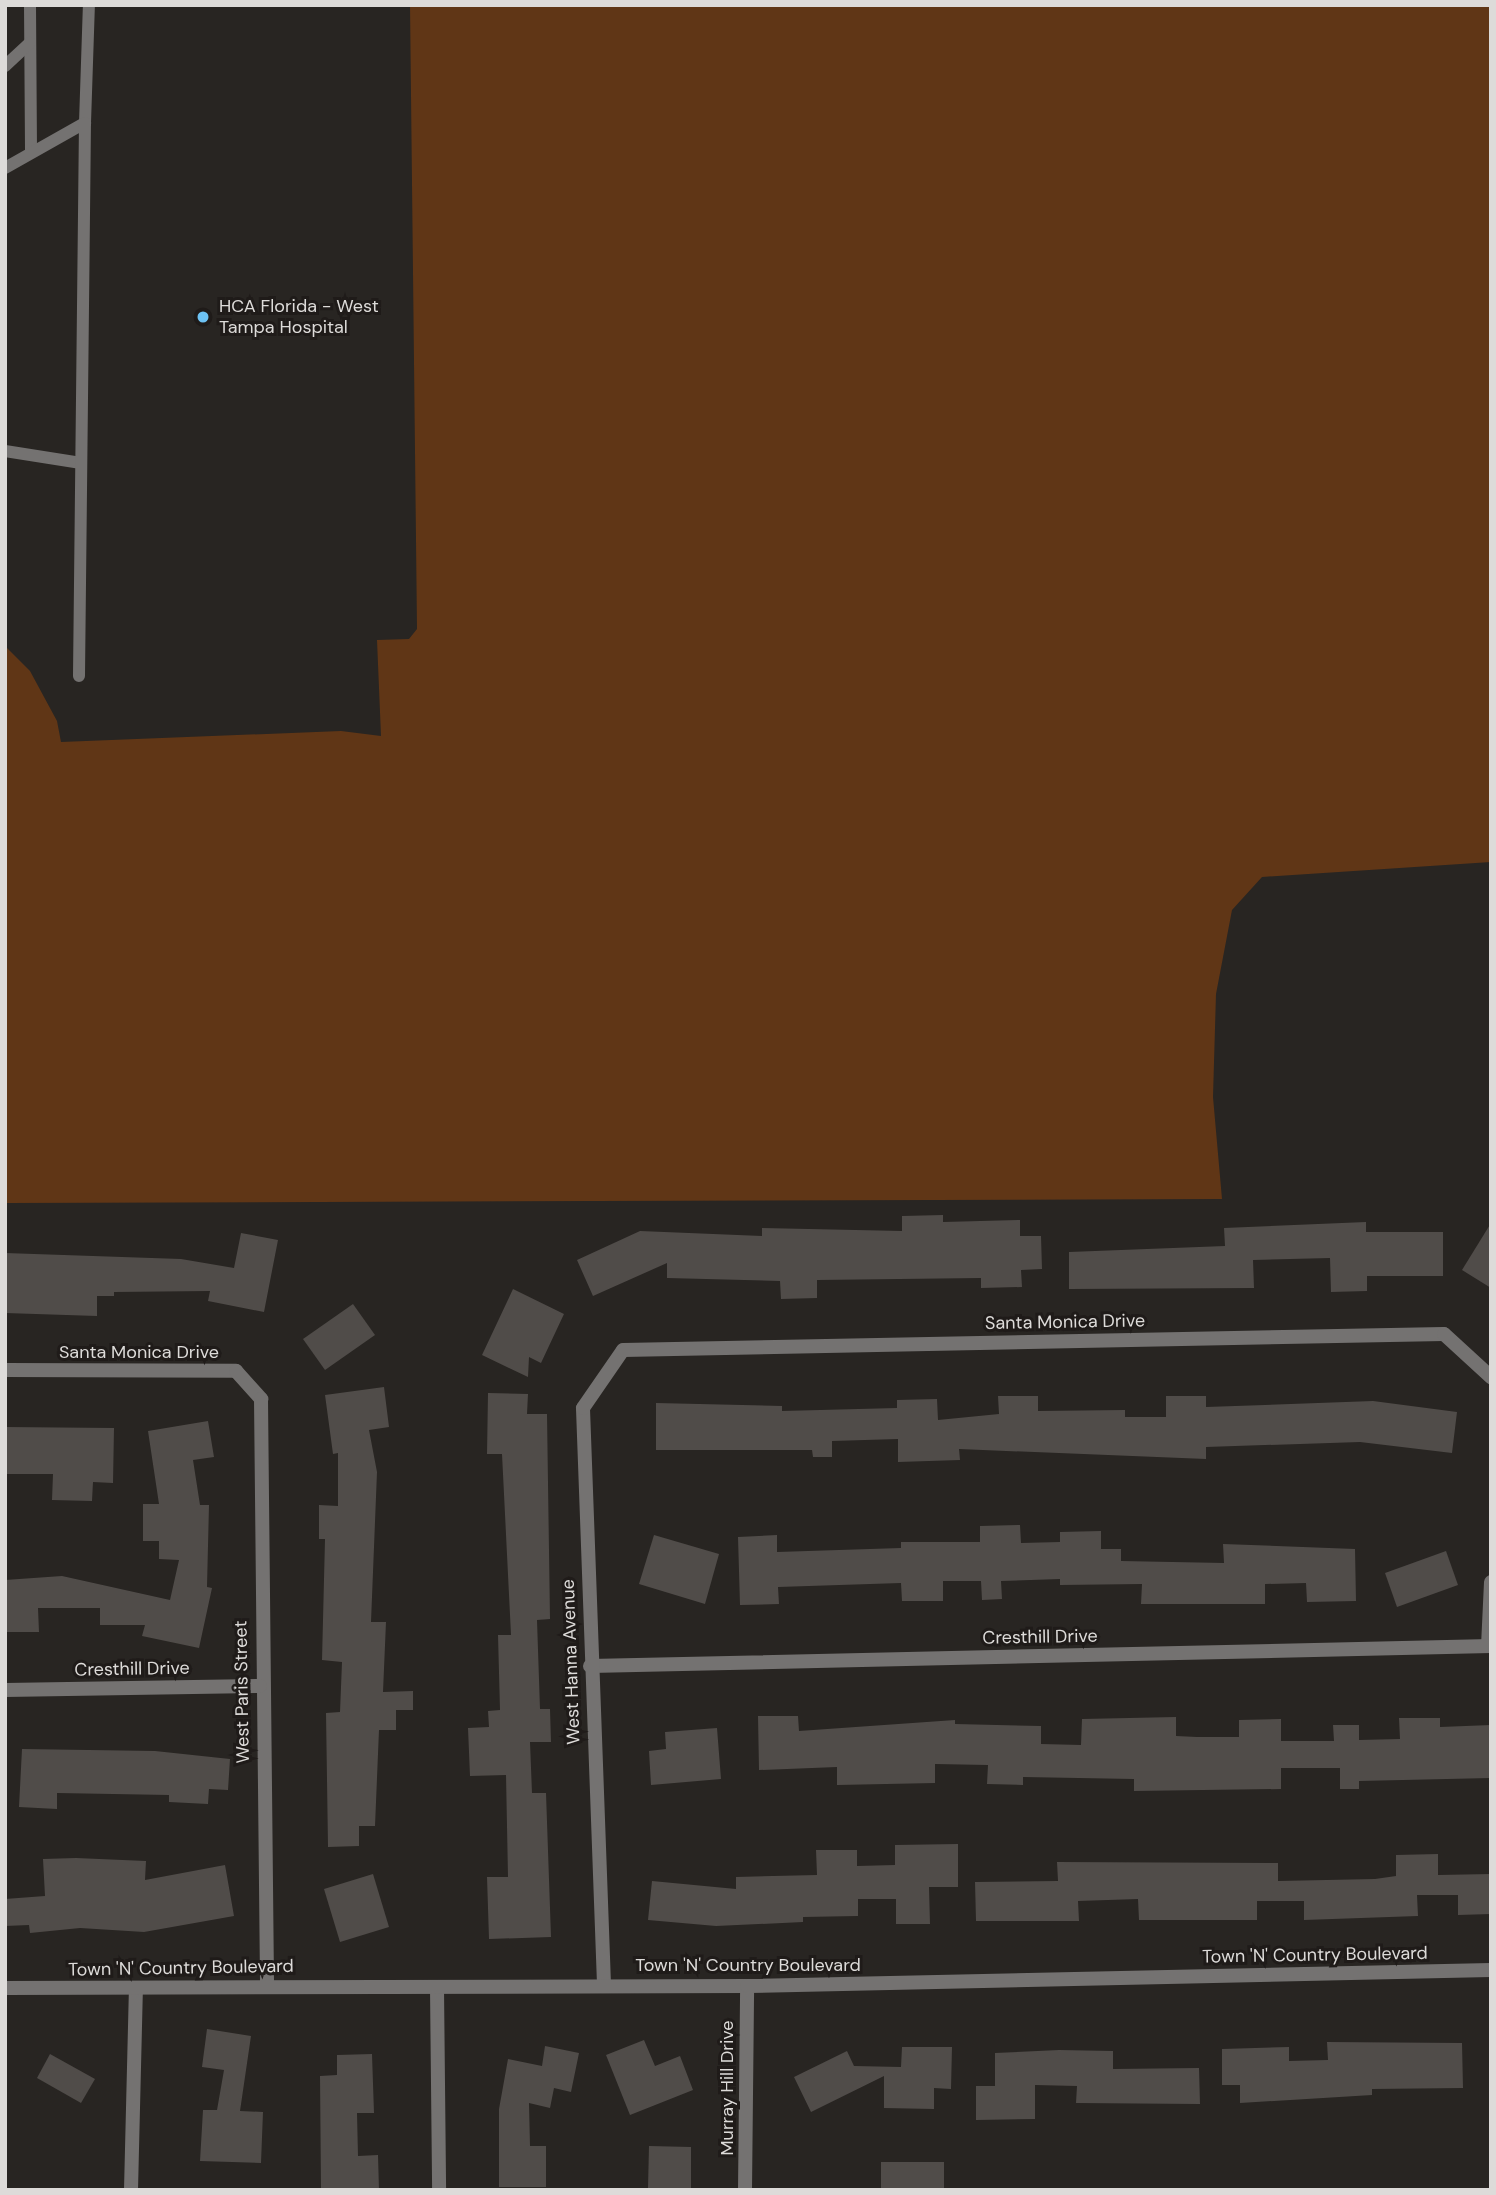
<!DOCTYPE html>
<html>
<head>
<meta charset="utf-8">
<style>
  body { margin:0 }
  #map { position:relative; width:1496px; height:2195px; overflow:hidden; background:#282522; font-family:"DM Sans",sans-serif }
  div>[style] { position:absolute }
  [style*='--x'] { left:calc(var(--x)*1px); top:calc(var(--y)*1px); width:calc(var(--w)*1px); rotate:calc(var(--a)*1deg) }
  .green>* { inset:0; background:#603616 }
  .building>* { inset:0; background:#504c49 }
  .service>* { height:12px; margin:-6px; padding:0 6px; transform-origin:6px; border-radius:6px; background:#747271 }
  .minor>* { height:14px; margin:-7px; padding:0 7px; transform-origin:7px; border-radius:7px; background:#747271 }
  .tertiary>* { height:14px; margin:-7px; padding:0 7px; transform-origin:7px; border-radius:7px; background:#747271 }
  .dots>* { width:19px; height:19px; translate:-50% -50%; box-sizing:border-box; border:4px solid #1f1b19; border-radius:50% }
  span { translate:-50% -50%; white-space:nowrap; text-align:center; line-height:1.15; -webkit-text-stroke:6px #1f1b19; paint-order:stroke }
  .poi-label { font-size:18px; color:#dddbd9 }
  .left { translate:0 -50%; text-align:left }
  .street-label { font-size:18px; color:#dddbd9 }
  .frame { position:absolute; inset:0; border:7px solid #dddbd9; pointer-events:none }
</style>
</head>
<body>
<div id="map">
  <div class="green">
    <i style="clip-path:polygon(410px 5px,1491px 5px,1491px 862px,1262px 877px,1232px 910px,1216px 994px,1213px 1097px,1222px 1199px,5px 1203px,5px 646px,30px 671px,57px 721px,61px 742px,341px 731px,381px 736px,377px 640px,409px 639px,417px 629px)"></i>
  </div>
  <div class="building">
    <i style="clip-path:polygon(943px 1215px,943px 1222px,1020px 1220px,1020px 1236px,1041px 1236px,1042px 1269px,1021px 1270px,1022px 1287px,981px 1288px,981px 1278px,817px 1280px,817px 1298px,781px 1299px,780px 1281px,667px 1278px,667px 1263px,593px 1296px,577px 1260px,640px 1231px,762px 1236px,762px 1228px,902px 1231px,902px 1216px)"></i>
    <i style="clip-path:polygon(1366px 1222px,1366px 1232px,1443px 1232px,1443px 1276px,1367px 1276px,1367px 1291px,1331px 1292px,1330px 1258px,1253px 1260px,1254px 1288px,1069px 1289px,1069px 1252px,1225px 1246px,1224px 1228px)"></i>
    <i style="clip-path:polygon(1491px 1223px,1491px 1288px,1462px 1270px)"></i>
    <i style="clip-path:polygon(241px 1233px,278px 1240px,264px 1312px,208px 1301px,210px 1291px,114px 1292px,114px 1296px,97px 1296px,97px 1316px,5px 1313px,5px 1253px,181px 1259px,234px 1268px)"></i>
    <i style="clip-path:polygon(513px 1289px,564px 1314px,541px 1363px,529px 1357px,528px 1377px,482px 1355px)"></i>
    <i style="clip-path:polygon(353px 1304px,375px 1335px,325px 1370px,303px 1339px)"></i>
    <i style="clip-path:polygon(384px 1387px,389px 1427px,369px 1430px,377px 1472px,371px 1622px,386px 1622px,383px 1692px,413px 1691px,413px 1710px,396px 1710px,396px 1730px,379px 1730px,375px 1826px,359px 1826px,359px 1846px,328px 1847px,326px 1713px,340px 1712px,342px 1662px,322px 1660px,325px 1539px,319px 1539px,319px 1505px,338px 1506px,338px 1453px,333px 1454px,325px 1395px)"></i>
    <i style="clip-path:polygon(488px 1393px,528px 1394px,527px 1414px,547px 1414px,550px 1619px,537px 1620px,540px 1709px,550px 1709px,551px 1742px,530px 1742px,532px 1793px,546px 1793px,551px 1937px,489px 1939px,487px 1877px,508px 1877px,506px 1775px,470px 1776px,468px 1728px,489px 1727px,488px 1711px,500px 1710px,498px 1635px,511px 1635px,502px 1454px,487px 1454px)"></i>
    <i style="clip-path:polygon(998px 1396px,1038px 1396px,1038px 1411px,1125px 1410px,1125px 1417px,1166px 1417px,1166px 1396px,1206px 1396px,1206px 1407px,1373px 1401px,1457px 1412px,1452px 1453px,1360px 1442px,1206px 1447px,1206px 1459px,959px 1449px,960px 1460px,898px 1462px,898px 1439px,832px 1441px,832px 1457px,813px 1457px,812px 1450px,656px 1450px,656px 1403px,782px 1406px,782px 1411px,897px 1408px,897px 1400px,937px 1399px,938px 1420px,999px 1414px)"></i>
    <i style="clip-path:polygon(208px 1421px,214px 1457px,193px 1460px,200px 1505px,209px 1505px,207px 1587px,212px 1588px,199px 1648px,142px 1636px,145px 1625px,100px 1625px,100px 1608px,38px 1608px,39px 1632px,5px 1632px,5px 1580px,62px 1576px,170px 1600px,179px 1560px,159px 1559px,159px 1541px,143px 1541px,143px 1504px,159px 1504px,148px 1431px)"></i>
    <i style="clip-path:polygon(5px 1427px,114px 1428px,113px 1483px,93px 1482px,92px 1501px,52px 1500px,53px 1474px,5px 1474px)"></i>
    <i style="clip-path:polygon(1020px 1525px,1021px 1543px,1060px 1542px,1060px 1532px,1101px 1531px,1101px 1549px,1121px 1549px,1121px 1561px,1224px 1563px,1223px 1544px,1355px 1549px,1356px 1601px,1307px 1602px,1306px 1583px,1265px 1584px,1265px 1604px,1141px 1604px,1142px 1584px,1060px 1585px,1060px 1579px,1001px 1581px,1002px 1599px,982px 1600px,981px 1581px,943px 1581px,943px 1601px,902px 1601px,901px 1583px,778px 1587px,779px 1604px,740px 1605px,738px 1537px,777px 1535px,777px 1552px,901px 1548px,901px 1542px,980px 1542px,980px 1526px)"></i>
    <i style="clip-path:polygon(654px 1535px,719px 1554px,705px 1604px,639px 1584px)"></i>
    <i style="clip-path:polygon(1446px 1551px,1458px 1585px,1397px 1607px,1385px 1573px)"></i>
    <i style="clip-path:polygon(758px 1716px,798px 1716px,799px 1731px,955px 1720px,955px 1724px,1041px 1726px,1041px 1744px,1081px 1745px,1082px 1719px,1176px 1717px,1176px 1736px,1197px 1737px,1239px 1737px,1239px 1720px,1281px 1719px,1281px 1741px,1334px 1741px,1333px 1725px,1359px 1725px,1359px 1740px,1400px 1739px,1399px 1718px,1440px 1718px,1440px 1727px,1491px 1725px,1491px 1778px,1359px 1781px,1359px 1789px,1340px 1789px,1340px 1768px,1281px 1768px,1281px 1789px,1134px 1791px,1134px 1779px,1023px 1777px,1023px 1785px,987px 1784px,988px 1765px,935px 1764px,935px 1783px,837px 1785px,837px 1767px,759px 1770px)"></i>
    <i style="clip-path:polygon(717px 1728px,721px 1779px,651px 1785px,649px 1751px,666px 1749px,665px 1732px)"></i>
    <i style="clip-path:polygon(22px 1749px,155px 1751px,230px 1759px,228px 1790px,209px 1789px,208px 1804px,169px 1802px,169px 1795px,57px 1793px,57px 1809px,19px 1807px)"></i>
    <i style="clip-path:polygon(958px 1844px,958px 1887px,929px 1887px,930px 1924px,896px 1924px,896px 1899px,858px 1899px,858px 1916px,803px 1917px,803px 1922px,716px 1926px,648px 1920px,652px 1881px,736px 1889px,736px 1877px,817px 1875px,816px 1850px,857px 1850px,857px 1866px,895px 1865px,895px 1845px)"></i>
    <i style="clip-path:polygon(1438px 1854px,1438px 1875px,1491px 1874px,1491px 1914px,1458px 1915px,1458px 1895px,1417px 1895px,1418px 1916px,1304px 1920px,1304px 1901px,1257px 1901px,1257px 1920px,1139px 1920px,1138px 1899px,1078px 1901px,1079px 1921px,976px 1921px,975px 1882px,1058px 1881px,1057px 1862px,1278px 1863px,1278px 1881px,1375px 1879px,1396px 1876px,1396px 1855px)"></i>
    <i style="clip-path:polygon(76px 1858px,146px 1861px,145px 1880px,225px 1865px,234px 1916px,144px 1932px,80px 1928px,30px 1933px,29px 1925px,5px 1926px,5px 1899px,45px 1896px,43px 1859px)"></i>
    <i style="clip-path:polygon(373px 1874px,389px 1927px,340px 1942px,324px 1889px)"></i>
    <i style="clip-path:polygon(207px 2029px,251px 2036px,240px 2111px,263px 2112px,261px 2163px,200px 2161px,203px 2110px,217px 2110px,224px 2070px,202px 2067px)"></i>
    <i style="clip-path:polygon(644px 2040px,655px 2066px,680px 2056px,693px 2090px,630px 2115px,606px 2055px)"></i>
    <i style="clip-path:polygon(1327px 2042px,1462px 2043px,1463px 2088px,1372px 2089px,1372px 2095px,1240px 2103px,1240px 2085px,1222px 2085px,1222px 2049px,1289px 2047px,1289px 2061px,1328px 2060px)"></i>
    <i style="clip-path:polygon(545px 2046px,579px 2053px,571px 2092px,554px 2088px,550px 2108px,529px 2103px,530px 2146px,546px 2146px,546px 2187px,499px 2187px,499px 2109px,508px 2059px,542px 2066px)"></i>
    <i style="clip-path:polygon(902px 2047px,952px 2047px,951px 2089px,934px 2088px,934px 2109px,884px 2108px,884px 2076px,811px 2112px,794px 2077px,847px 2051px,854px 2066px,901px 2067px)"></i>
    <i style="clip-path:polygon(1059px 2050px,1113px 2051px,1113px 2069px,1199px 2068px,1200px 2104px,1076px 2103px,1077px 2086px,1035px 2085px,1035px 2119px,976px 2120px,976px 2086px,995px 2086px,995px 2053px)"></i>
    <i style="clip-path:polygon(50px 2054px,95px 2079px,81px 2103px,37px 2078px)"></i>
    <i style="clip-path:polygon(372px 2054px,374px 2113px,357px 2113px,358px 2156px,378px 2155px,379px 2190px,321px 2190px,320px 2076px,337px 2075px,337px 2055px)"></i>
    <i style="clip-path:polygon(649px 2146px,691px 2147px,691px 2188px,648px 2188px)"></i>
    <i style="clip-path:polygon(881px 2162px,944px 2162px,944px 2190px,881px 2190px)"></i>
  </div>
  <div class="service">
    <i style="--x:30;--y:5;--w:147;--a:89.6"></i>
    <i style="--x:5;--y:66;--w:34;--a:-43"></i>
    <i style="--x:5;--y:168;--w:92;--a:-29.4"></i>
    <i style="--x:85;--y:123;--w:118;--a:-88.1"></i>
    <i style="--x:5;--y:451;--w:77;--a:9"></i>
    <i style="--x:79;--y:676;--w:553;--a:-89.38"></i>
  </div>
  <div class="minor">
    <i style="--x:5;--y:1370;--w:231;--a:0.2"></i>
    <i style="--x:236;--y:1371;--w:38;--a:48"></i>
    <i style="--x:261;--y:1399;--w:586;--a:89.41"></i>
    <i style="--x:1488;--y:1646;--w:64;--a:-87.3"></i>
    <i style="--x:590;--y:1666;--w:901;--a:-1.27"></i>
    <i style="--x:5;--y:1690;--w:255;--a:-0.9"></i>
    <i style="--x:604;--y:1984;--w:576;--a:-92.09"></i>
    <i style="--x:583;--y:1408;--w:70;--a:-55.4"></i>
    <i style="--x:623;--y:1350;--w:821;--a:-1.12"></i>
    <i style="--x:1444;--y:1334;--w:64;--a:42.5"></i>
    <i style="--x:437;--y:1988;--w:202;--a:89.4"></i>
    <i style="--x:131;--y:2190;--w:202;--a:-88.6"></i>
    <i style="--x:745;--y:2190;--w:204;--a:-89.4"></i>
  </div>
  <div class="tertiary">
    <i style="--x:5;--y:1988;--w:742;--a:-0.15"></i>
    <i style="--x:747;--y:1986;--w:744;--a:-1.23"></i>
  </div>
  <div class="dots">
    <i style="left:203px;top:317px;background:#6dc2f3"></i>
  </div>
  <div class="poi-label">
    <span class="left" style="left:219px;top:317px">HCA Florida - West<br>Tampa Hospital</span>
  </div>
  <div class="street-label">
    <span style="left:1065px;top:1322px;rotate:-1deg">Santa Monica Drive</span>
    <span style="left:139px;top:1352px">Santa Monica Drive</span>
    <span style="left:1040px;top:1637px;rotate:-1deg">Cresthill Drive</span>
    <span style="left:571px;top:1662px;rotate:-92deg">West Hanna Avenue</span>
    <span style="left:132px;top:1669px;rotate:-1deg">Cresthill Drive</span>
    <span style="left:242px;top:1692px;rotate:-91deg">West Paris Street</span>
    <span style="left:1315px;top:1955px;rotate:-1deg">Town 'N' Country Boulevard</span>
    <span style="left:748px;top:1965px">Town 'N' Country Boulevard</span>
    <span style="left:181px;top:1968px;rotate:-1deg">Town 'N' Country Boulevard</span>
    <span style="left:727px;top:2088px;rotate:-90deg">Murray Hill Drive</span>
  </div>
  <div class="frame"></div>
</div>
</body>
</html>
